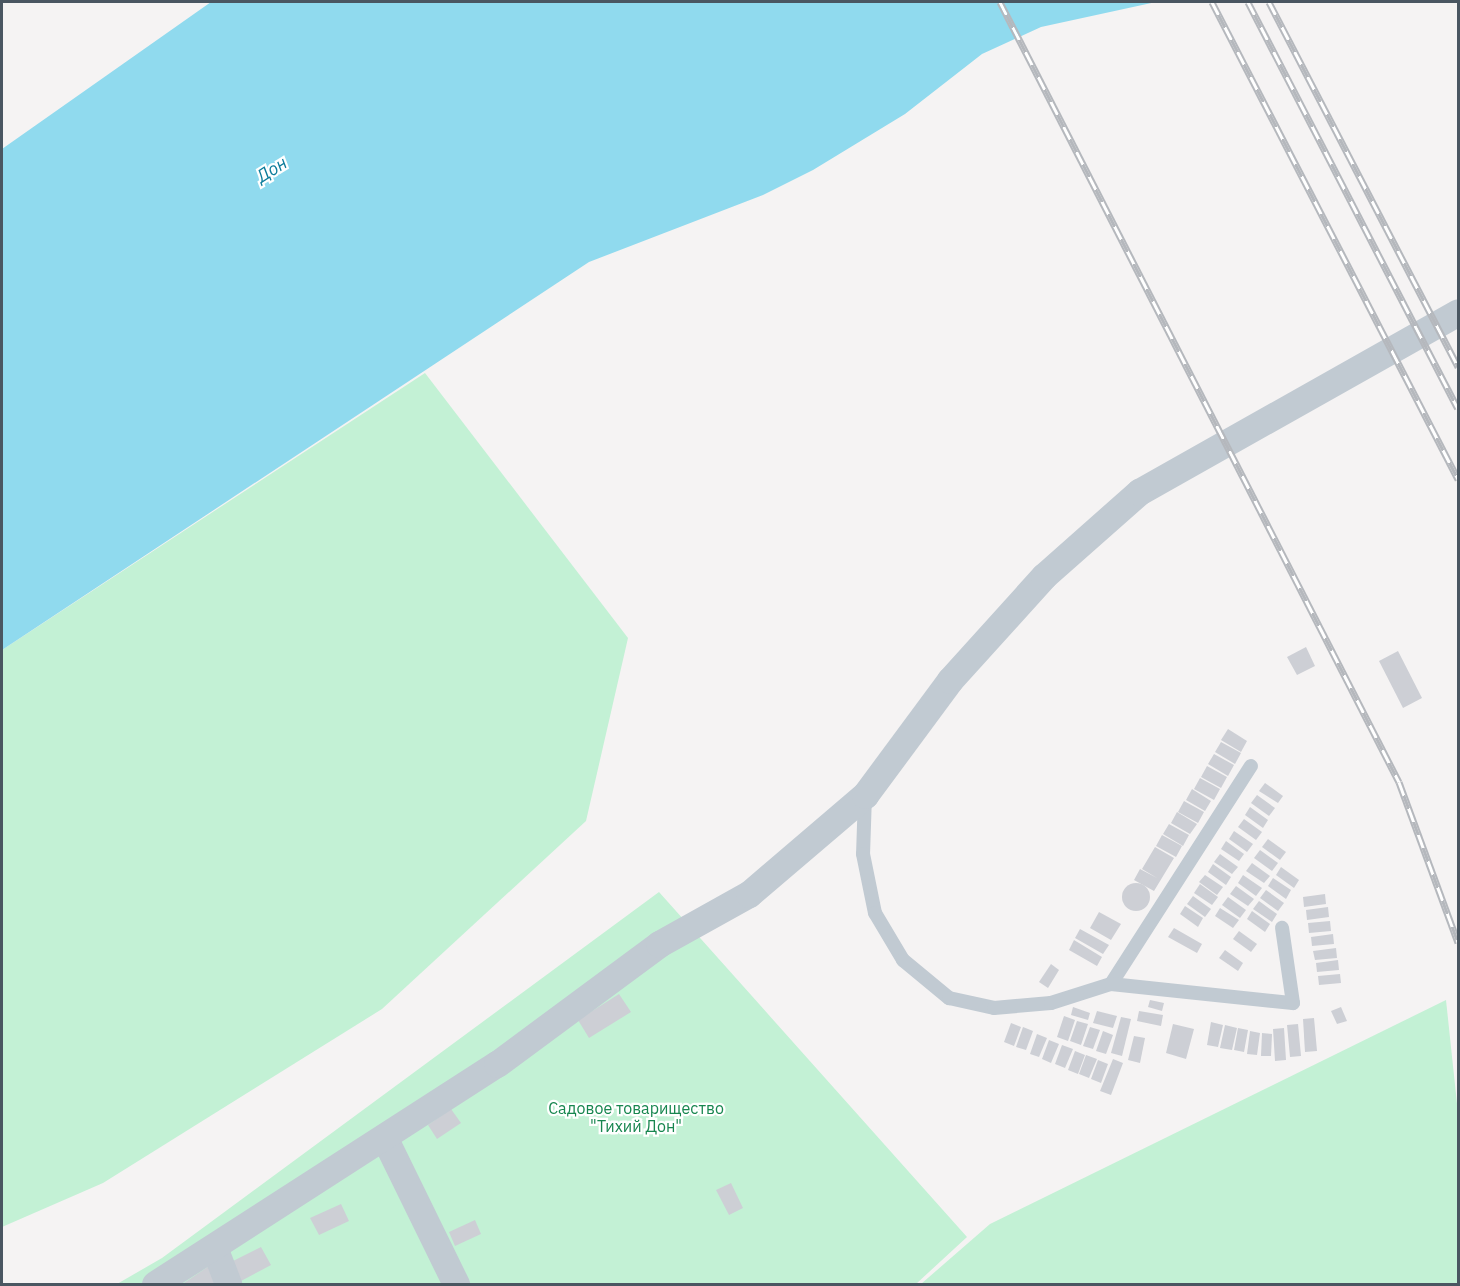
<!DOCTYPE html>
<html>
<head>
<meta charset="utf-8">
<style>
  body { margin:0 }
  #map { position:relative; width:1460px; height:1286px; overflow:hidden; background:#f5f3f3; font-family:"IBM Plex Sans",sans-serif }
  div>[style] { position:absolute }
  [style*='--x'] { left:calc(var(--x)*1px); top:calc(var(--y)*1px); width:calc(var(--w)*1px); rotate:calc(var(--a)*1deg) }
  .green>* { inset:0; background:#c3f1d5 }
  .water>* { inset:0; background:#90daee }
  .building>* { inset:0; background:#cdcfd5 }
  .round { border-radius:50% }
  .lane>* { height:14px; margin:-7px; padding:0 7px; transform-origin:7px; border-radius:7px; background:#c1cad2 }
  .street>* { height:27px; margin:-13.5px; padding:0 13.5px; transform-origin:13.5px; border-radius:13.5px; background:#c1cad2 }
  .rail>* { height:7px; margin-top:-3.5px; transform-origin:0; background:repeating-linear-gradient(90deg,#fff 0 14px,#b5b8bd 0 28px); box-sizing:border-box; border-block:2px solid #b5b8bd }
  span { translate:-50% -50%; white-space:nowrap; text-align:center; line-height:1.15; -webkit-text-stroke:4.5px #fff; paint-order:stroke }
  .park-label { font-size:16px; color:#17864f }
  .water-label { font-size:18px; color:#0c7c9b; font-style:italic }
  .frame { position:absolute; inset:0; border:3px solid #4a5661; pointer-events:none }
</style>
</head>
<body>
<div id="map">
  <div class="green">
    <i style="clip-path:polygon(425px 373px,628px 638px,586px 821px,382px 1009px,103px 1183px,2px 1227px,2px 650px)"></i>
    <i style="clip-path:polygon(659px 892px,967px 1237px,916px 1284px,117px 1284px,162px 1258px)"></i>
    <i style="clip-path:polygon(1446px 1000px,1458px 1113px,1458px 1284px,921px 1284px,990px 1224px)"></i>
  </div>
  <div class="water">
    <i style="clip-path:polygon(211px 2px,1156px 2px,1041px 27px,982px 54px,905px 114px,813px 170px,763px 195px,589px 262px,2px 650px,2px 149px)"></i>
  </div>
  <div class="building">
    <i style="clip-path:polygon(1306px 647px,1315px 666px,1297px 675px,1287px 657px)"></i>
    <i style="clip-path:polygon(1398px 651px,1422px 698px,1403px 708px,1379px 661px)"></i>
    <i style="clip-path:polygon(1228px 729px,1247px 741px,1241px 752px,1221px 740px)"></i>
    <i style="clip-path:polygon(1221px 742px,1241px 753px,1235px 764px,1215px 752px)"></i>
    <i style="clip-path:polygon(1214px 754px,1234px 765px,1228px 776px,1208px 764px)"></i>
    <i style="clip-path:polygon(1207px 766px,1227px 777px,1221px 788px,1201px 777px)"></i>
    <i style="clip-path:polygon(1200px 778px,1220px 789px,1214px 800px,1194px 789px)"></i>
    <i style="clip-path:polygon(1265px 783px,1283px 796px,1278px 803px,1259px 791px)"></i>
    <i style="clip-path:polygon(1192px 789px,1211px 801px,1205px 811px,1186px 800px)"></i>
    <i style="clip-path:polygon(1257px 795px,1275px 808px,1269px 816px,1251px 803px)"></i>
    <i style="clip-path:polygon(1184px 801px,1204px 812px,1198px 823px,1178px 812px)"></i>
    <i style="clip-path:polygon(1250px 807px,1268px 820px,1263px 828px,1245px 815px)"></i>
    <i style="clip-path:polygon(1177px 812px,1197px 824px,1190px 834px,1171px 823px)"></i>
    <i style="clip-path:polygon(1244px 819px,1262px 832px,1256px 840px,1238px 827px)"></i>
    <i style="clip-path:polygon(1169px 824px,1189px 835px,1183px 846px,1163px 834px)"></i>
    <i style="clip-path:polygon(1234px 831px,1253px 844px,1247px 852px,1229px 839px)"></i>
    <i style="clip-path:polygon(1162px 835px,1182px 846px,1176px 857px,1156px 846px)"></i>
    <i style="clip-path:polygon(1268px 839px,1286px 852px,1280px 860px,1262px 847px)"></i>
    <i style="clip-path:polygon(1226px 841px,1244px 854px,1239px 861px,1221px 849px)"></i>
    <i style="clip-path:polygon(1155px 847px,1174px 858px,1154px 891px,1134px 880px,1140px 869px,1157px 878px,1142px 869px)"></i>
    <i style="clip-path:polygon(1260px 850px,1278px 863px,1272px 871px,1254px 858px)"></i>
    <i style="clip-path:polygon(1220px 854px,1238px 867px,1232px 874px,1214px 862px)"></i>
    <i style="clip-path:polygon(1252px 863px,1270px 876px,1264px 883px,1246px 871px)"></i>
    <i style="clip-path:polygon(1213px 864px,1231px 877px,1226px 885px,1208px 872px)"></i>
    <i style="clip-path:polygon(1281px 867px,1299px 880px,1294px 888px,1276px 875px)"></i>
    <i style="clip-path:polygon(1205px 875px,1223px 887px,1217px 895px,1199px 882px)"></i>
    <i style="clip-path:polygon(1243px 875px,1262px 888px,1256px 896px,1238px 883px)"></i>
    <i style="clip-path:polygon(1273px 878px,1291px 890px,1286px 899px,1268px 886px)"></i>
    <i class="round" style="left:1122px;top:883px;width:28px;height:28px"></i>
    <i style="clip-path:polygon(1200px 884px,1218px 897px,1212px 905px,1194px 893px)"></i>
    <i style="clip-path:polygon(1236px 886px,1254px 899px,1248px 906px,1230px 894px)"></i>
    <i style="clip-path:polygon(1266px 890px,1284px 903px,1278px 911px,1260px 898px)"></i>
    <i style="clip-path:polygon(1325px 894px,1326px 904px,1304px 907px,1303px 897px)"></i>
    <i style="clip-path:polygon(1193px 896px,1211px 909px,1205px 917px,1187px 904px)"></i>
    <i style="clip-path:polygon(1228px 897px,1246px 910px,1240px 918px,1222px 905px)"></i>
    <i style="clip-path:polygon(1259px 901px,1277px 914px,1272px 922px,1253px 909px)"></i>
    <i style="clip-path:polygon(1185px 906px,1203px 918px,1198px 927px,1180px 914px)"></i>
    <i style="clip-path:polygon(1328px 907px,1329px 917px,1307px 920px,1306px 910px)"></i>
    <i style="clip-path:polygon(1220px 908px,1239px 920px,1233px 928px,1215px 916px)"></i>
    <i style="clip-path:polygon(1252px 911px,1270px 924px,1265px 932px,1247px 919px)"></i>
    <i style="clip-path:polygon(1099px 912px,1121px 924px,1111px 940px,1090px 928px)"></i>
    <i style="clip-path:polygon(1330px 921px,1331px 931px,1309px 933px,1308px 923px)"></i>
    <i style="clip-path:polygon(1174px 928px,1202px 944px,1197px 953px,1168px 937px)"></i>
    <i style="clip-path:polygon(1080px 929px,1109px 945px,1103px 954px,1075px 938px)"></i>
    <i style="clip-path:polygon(1239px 931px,1257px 944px,1251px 952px,1233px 939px)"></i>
    <i style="clip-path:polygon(1333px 934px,1334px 944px,1312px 946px,1311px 937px)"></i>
    <i style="clip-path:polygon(1074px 940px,1102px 957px,1097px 966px,1069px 950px)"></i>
    <i style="clip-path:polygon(1336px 948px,1337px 958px,1315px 960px,1313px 951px)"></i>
    <i style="clip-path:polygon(1225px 950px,1243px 963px,1238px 971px,1219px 958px)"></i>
    <i style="clip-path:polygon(1338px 960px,1339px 970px,1317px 972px,1316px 963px)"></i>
    <i style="clip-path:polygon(1051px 964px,1059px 970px,1048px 988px,1039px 982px)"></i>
    <i style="clip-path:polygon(1340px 974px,1341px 983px,1319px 985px,1318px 976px)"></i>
    <i style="clip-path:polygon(619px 994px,631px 1012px,589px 1038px,578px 1020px)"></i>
    <i style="clip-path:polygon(1150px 1000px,1164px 1003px,1162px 1011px,1148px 1007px)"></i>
    <i style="clip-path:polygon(1073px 1007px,1090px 1013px,1088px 1020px,1071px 1015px)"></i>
    <i style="clip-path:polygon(1341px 1007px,1347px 1021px,1337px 1024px,1331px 1011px)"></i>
    <i style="clip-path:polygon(1097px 1011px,1117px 1016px,1113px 1028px,1093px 1023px)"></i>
    <i style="clip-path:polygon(1139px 1011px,1163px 1015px,1161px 1026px,1137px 1021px)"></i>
    <i style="clip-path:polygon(1064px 1016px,1075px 1020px,1068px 1041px,1057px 1037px)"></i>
    <i style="clip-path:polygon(1121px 1017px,1131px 1019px,1122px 1056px,1111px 1053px)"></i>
    <i style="clip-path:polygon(1314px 1018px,1317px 1051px,1305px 1052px,1303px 1019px)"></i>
    <i style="clip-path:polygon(1077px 1021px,1088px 1024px,1081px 1045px,1070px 1041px)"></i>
    <i style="clip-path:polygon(1211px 1022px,1223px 1025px,1218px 1047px,1207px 1045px)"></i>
    <i style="clip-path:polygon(1011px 1023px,1021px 1027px,1014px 1046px,1004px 1042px)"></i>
    <i style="clip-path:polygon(1173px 1024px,1194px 1029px,1186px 1059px,1166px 1053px)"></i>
    <i style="clip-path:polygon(1298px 1024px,1301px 1056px,1290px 1057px,1287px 1025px)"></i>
    <i style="clip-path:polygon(1225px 1025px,1237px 1028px,1232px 1050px,1220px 1048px)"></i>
    <i style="clip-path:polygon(1023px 1027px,1033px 1031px,1026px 1050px,1016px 1047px)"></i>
    <i style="clip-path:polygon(1090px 1027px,1100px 1030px,1093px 1049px,1083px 1046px)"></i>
    <i style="clip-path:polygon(1238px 1028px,1248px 1030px,1244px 1052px,1234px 1050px)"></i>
    <i style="clip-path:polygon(1284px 1028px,1286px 1060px,1275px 1061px,1273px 1029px)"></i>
    <i style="clip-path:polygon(1103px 1031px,1113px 1035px,1106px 1054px,1096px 1051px)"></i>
    <i style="clip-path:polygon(1250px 1031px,1260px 1033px,1257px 1055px,1247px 1054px)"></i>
    <i style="clip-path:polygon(1262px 1033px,1272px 1034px,1271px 1056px,1261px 1056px)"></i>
    <i style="clip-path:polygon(1037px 1034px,1047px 1038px,1039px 1057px,1030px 1054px)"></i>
    <i style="clip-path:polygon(1134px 1036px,1145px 1038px,1140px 1063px,1128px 1060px)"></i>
    <i style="clip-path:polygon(1049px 1040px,1059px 1044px,1051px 1063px,1042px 1059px)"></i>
    <i style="clip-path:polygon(1062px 1045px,1073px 1049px,1065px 1068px,1055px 1064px)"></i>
    <i style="clip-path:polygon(1075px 1051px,1085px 1055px,1078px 1074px,1068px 1070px)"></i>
    <i style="clip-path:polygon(1086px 1055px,1097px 1059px,1089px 1078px,1079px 1074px)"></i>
    <i style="clip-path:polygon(1113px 1059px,1123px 1063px,1111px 1095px,1100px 1091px)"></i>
    <i style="clip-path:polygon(1098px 1060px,1108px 1064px,1101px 1083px,1091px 1079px)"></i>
    <i style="clip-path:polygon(451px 1109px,461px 1123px,437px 1139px,428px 1125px)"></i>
    <i style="clip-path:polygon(731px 1183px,743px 1208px,729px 1215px,716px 1190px)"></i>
    <i style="clip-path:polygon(341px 1204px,349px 1221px,319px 1235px,310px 1218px)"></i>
    <i style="clip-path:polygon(475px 1220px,481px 1234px,455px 1246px,449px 1232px)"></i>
    <i style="clip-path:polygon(261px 1247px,271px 1265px,241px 1281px,231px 1262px)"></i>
    <i style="clip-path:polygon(209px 1266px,216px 1284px,185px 1284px,184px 1283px)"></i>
  </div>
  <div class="lane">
    <i style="--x:865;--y:795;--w:59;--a:91.9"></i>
    <i style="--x:863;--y:854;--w:60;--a:78.5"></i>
    <i style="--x:875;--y:913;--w:55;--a:59.2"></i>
    <i style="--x:903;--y:960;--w:60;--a:39.6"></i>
    <i style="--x:949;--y:998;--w:46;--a:12.5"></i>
    <i style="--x:994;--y:1008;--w:57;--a:-5"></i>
    <i style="--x:1051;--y:1003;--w:63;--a:-17.6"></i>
    <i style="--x:1111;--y:984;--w:259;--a:-57.3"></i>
    <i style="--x:1111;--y:984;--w:183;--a:6"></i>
    <i style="--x:1293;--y:1003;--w:76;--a:-98.3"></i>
  </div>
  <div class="street">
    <i style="--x:384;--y:1137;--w:164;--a:63.9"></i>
    <i style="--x:214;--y:1247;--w:40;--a:69"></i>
    <i style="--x:155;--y:1284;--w:407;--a:-32.8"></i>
    <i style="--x:497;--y:1064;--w:202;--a:-36.5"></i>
    <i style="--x:659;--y:944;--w:103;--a:-29.1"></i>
    <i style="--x:749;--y:894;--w:153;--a:-40.5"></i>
    <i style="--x:865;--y:795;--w:143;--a:-53.5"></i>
    <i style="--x:950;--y:680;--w:140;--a:-47.9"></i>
    <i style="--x:1044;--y:576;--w:127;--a:-41.5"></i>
    <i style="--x:1139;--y:492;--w:366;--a:-29.4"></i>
  </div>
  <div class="rail">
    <i style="--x:1000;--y:2;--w:876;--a:62.91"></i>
    <i style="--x:1399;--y:782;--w:171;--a:69.8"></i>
    <i style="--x:1212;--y:2;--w:537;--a:62.72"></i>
    <i style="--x:1248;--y:2;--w:457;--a:62.7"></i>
    <i style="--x:1269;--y:2;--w:411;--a:62.6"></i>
  </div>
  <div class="park-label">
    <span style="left:636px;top:1117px">Садовое товарищество<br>"Тихий Дон"</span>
  </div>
  <div class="water-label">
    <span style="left:272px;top:170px;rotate:-32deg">Дон</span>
  </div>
  <div class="frame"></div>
</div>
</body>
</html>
